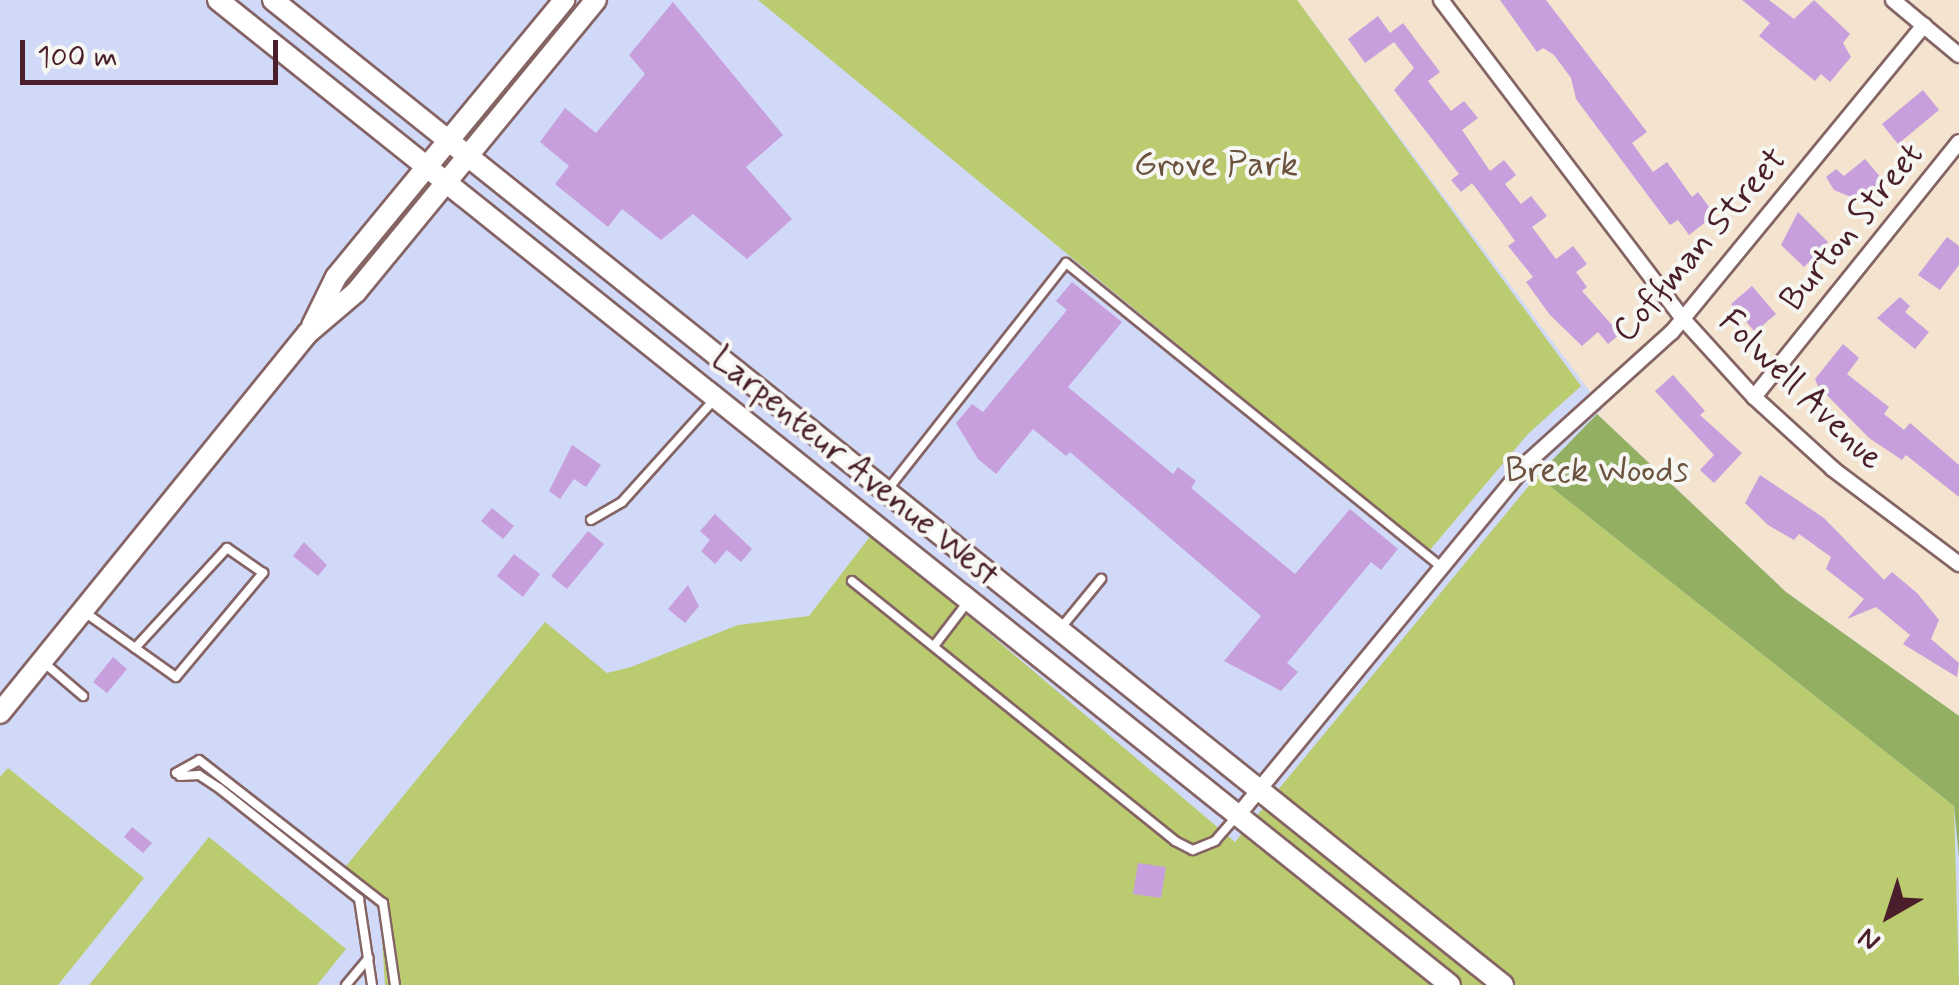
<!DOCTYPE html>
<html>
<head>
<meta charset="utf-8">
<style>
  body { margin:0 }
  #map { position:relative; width:1959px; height:985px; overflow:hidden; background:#f4e3ce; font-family:Mynerve,sans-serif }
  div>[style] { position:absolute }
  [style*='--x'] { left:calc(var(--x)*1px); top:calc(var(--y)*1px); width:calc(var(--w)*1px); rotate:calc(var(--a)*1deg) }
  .built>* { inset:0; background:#d1d9f9 }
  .green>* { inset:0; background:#bacc6f }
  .forest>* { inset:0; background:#93b062 }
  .building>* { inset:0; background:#c79fdd }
  .roads { filter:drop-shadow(2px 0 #866464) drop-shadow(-2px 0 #866464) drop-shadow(0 2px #866464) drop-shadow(0 -2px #866464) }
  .lane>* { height:8px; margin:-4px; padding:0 4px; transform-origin:4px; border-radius:4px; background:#fff }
  .street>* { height:14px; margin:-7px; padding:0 7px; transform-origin:7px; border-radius:7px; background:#fff }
  .secondary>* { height:20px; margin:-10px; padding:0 10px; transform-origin:10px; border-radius:10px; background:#fff }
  span { translate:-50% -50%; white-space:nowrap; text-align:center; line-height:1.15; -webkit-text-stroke:8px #f6f6f2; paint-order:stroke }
  .park-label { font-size:35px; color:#6c533f }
  .street-label { font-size:35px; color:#4a1f2b }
  .north { position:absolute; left:1839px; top:865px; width:100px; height:100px; -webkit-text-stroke:8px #f6f6f2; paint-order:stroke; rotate:219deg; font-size:28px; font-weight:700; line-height:40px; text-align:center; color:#4a1f2b }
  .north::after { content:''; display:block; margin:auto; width:35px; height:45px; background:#4a1f2b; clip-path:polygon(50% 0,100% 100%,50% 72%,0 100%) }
  .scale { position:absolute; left:20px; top:40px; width:258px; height:45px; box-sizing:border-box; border:5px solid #4a1f2b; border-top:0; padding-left:12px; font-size:30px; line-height:35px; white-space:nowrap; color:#4a1f2b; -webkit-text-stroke:8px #f6f6f2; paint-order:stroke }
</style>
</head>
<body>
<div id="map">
  <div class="built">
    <i style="clip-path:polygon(0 0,1297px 0,1603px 409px,1597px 414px,1786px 592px,1959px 716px,1959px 985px,0 985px)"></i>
  </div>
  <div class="green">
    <i style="clip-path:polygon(758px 0,1297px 0,1581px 386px,1528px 434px,1429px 551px)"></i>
    <i style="clip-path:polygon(1537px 476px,1954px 806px,1959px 985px,385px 985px,380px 909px,338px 876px,545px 622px,607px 673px,631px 667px,738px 625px,809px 616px,872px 534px,1235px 842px)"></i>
    <i style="clip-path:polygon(8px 768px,144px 878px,58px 985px,0 985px,0 777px)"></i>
    <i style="clip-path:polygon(209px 837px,346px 949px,317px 985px,89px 985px)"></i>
  </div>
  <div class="forest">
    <i style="clip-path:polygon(1597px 414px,1786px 592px,1959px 716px,1959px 858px,1954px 806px,1537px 476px)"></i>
  </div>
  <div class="building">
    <i style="clip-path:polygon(1500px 0,1546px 0,1647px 132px,1632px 143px,1653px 172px,1667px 162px,1692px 197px,1698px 192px,1715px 215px,1689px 235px,1678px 220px,1670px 225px,1576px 99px,1571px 78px,1554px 55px,1543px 48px,1537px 52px)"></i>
    <i style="clip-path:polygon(1742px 0,1769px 0,1794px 19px,1814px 0,1850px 34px,1843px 43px,1851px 57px,1830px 82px,1821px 74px,1815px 81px,1759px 36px,1770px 23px)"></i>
    <i style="clip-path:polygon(673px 2px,783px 135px,746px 167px,792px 219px,747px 259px,693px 214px,661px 240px,622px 209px,608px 227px,555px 184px,569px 166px,540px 142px,565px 108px,596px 133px,645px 74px,629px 55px)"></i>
    <i style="clip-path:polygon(1378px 16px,1390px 33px,1403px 23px,1440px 72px,1428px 81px,1451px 111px,1464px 101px,1478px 118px,1462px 130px,1490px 171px,1504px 160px,1516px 175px,1505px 184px,1521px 204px,1531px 196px,1547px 216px,1532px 227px,1556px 259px,1573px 246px,1587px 264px,1576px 272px,1587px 287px,1582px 291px,1620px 334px,1608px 344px,1598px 332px,1582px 346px,1550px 315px,1526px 282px,1533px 277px,1508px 246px,1515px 241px,1500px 220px,1472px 183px,1461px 192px,1451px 180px,1459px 174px,1394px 90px,1414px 68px,1394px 42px,1365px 63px,1348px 39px)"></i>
    <i style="clip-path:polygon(1923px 90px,1939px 110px,1898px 144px,1882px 124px)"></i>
    <i style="clip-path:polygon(1865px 159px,1883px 180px,1858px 200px,1834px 190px,1826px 177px,1836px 169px,1844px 176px)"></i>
    <i style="clip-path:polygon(1798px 212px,1828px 242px,1804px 267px,1781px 245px)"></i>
    <i style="clip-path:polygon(1947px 237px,1959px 246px,1959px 265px,1940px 290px,1918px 275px)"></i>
    <i style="clip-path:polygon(1072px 282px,1122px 322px,1068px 387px,1173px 474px,1178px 467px,1196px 481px,1191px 488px,1295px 574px,1350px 509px,1398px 549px,1381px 570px,1371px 562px,1287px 663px,1298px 672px,1281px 691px,1224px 661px,1261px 616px,1070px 452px,1066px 456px,1033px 429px,996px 474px,978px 459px,956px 423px,972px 404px,983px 412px,1067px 310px,1056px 301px)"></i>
    <i style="clip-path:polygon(1752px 286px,1776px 314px,1755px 332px,1731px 304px)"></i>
    <i style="clip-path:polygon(1900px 297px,1910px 306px,1905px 312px,1929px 332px,1915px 349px,1877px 318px)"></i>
    <i style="clip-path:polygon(1843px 344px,1859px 358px,1847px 374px,1889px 407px,1884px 414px,1904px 430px,1910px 423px,1959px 465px,1959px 497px,1906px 455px,1902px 460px,1869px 438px,1818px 386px,1815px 379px)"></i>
    <i style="clip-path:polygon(1673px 375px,1705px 411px,1700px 415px,1742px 453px,1714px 483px,1700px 470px,1714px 455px,1655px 391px)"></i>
    <i style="clip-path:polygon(572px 445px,601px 465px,586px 487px,574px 479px,560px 499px,549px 491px)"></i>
    <i style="clip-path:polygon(1760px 475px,1824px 518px,1884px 580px,1892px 572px,1917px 593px,1939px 620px,1931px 639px,1959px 663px,1957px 677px,1903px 644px,1910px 635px,1876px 607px,1847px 619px,1864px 599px,1826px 569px,1831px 557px,1799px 534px,1794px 540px,1768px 525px,1745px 503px)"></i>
    <i style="clip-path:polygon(492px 508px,514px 526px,503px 539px,481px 521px)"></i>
    <i style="clip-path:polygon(715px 514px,752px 549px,741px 562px,727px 550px,715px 564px,701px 551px,710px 540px,700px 531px)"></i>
    <i style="clip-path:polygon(588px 531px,604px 544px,567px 589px,551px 576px)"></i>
    <i style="clip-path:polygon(304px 542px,327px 565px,318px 576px,293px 556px)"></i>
    <i style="clip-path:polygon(514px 554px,540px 574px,523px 597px,497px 576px)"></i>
    <i style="clip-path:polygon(688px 585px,699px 606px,685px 623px,668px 609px)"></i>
    <i style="clip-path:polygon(113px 657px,127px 669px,107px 693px,93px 682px)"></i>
    <i style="clip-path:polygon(132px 827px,152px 843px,143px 853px,124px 837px)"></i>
    <i style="clip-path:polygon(1138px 863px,1166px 867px,1161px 898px,1133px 894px)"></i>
  </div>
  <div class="roads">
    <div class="lane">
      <i style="--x:889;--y:488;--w:286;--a:-51.8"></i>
      <i style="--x:1066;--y:263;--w:485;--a:39"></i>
      <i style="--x:591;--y:520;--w:36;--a:-30"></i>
      <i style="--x:622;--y:502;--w:136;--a:-48"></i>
      <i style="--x:852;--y:581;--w:415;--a:38.8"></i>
      <i style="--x:1175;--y:841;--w:20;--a:27"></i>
      <i style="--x:1193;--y:850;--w:24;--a:-22"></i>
      <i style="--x:1215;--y:841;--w:32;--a:-49"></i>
      <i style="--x:83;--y:611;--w:114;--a:35.4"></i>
      <i style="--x:176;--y:677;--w:136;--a:-50.1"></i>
      <i style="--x:263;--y:573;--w:44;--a:-145.2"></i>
      <i style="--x:227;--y:548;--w:136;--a:132.6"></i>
      <i style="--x:1060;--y:629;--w:65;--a:-50.6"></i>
      <i style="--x:934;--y:646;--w:54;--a:-52.5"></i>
      <i style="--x:42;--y:661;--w:54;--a:40.5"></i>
      <i style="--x:176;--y:773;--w:26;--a:-29"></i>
      <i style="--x:199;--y:760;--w:233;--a:37.9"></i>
      <i style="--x:383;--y:903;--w:83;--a:81.7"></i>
      <i style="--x:180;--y:776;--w:19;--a:-3"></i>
      <i style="--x:199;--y:775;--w:24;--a:33"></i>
      <i style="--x:219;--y:788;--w:179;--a:38.4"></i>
      <i style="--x:359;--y:899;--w:87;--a:81.4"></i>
      <i style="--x:346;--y:985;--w:35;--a:-50"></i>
    </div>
    <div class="street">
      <i style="--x:1441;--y:0;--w:400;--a:52.8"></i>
      <i style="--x:1683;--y:319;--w:105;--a:47.7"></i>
      <i style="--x:1754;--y:397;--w:107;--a:42.3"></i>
      <i style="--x:1833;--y:469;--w:158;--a:37"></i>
      <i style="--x:1893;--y:0;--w:86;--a:39.8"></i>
      <i style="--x:1754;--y:397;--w:327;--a:-51.2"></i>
      <i style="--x:1239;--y:814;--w:457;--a:-50.6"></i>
      <i style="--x:1529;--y:461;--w:193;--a:-42.1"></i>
      <i style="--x:1672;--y:332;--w:397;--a:-50.6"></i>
    </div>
    <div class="secondary">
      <i style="--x:218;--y:0;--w:1577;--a:38.64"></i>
      <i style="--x:273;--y:0;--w:1576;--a:38.69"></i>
      <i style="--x:312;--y:326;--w:55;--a:-63.9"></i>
      <i style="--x:336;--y:277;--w:359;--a:-50.5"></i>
      <i style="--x:0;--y:713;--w:489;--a:-51"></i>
      <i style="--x:308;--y:333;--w:63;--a:-40.5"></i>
      <i style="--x:356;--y:292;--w:378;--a:-50.6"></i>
    </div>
  </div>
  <div class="park-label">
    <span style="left:1216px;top:165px">Grove Park</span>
    <span style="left:1597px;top:471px">Breck Woods</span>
  </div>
  <div class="street-label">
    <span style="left:1852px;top:227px;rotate:-51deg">Burton Street</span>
    <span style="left:1700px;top:245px;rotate:-49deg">Coffman Street</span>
    <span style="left:1801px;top:390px;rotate:44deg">Folwell Avenue</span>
    <span style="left:855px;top:467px;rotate:39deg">Larpenteur Avenue West</span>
  </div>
  <div class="north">N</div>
  <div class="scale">100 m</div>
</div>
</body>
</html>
